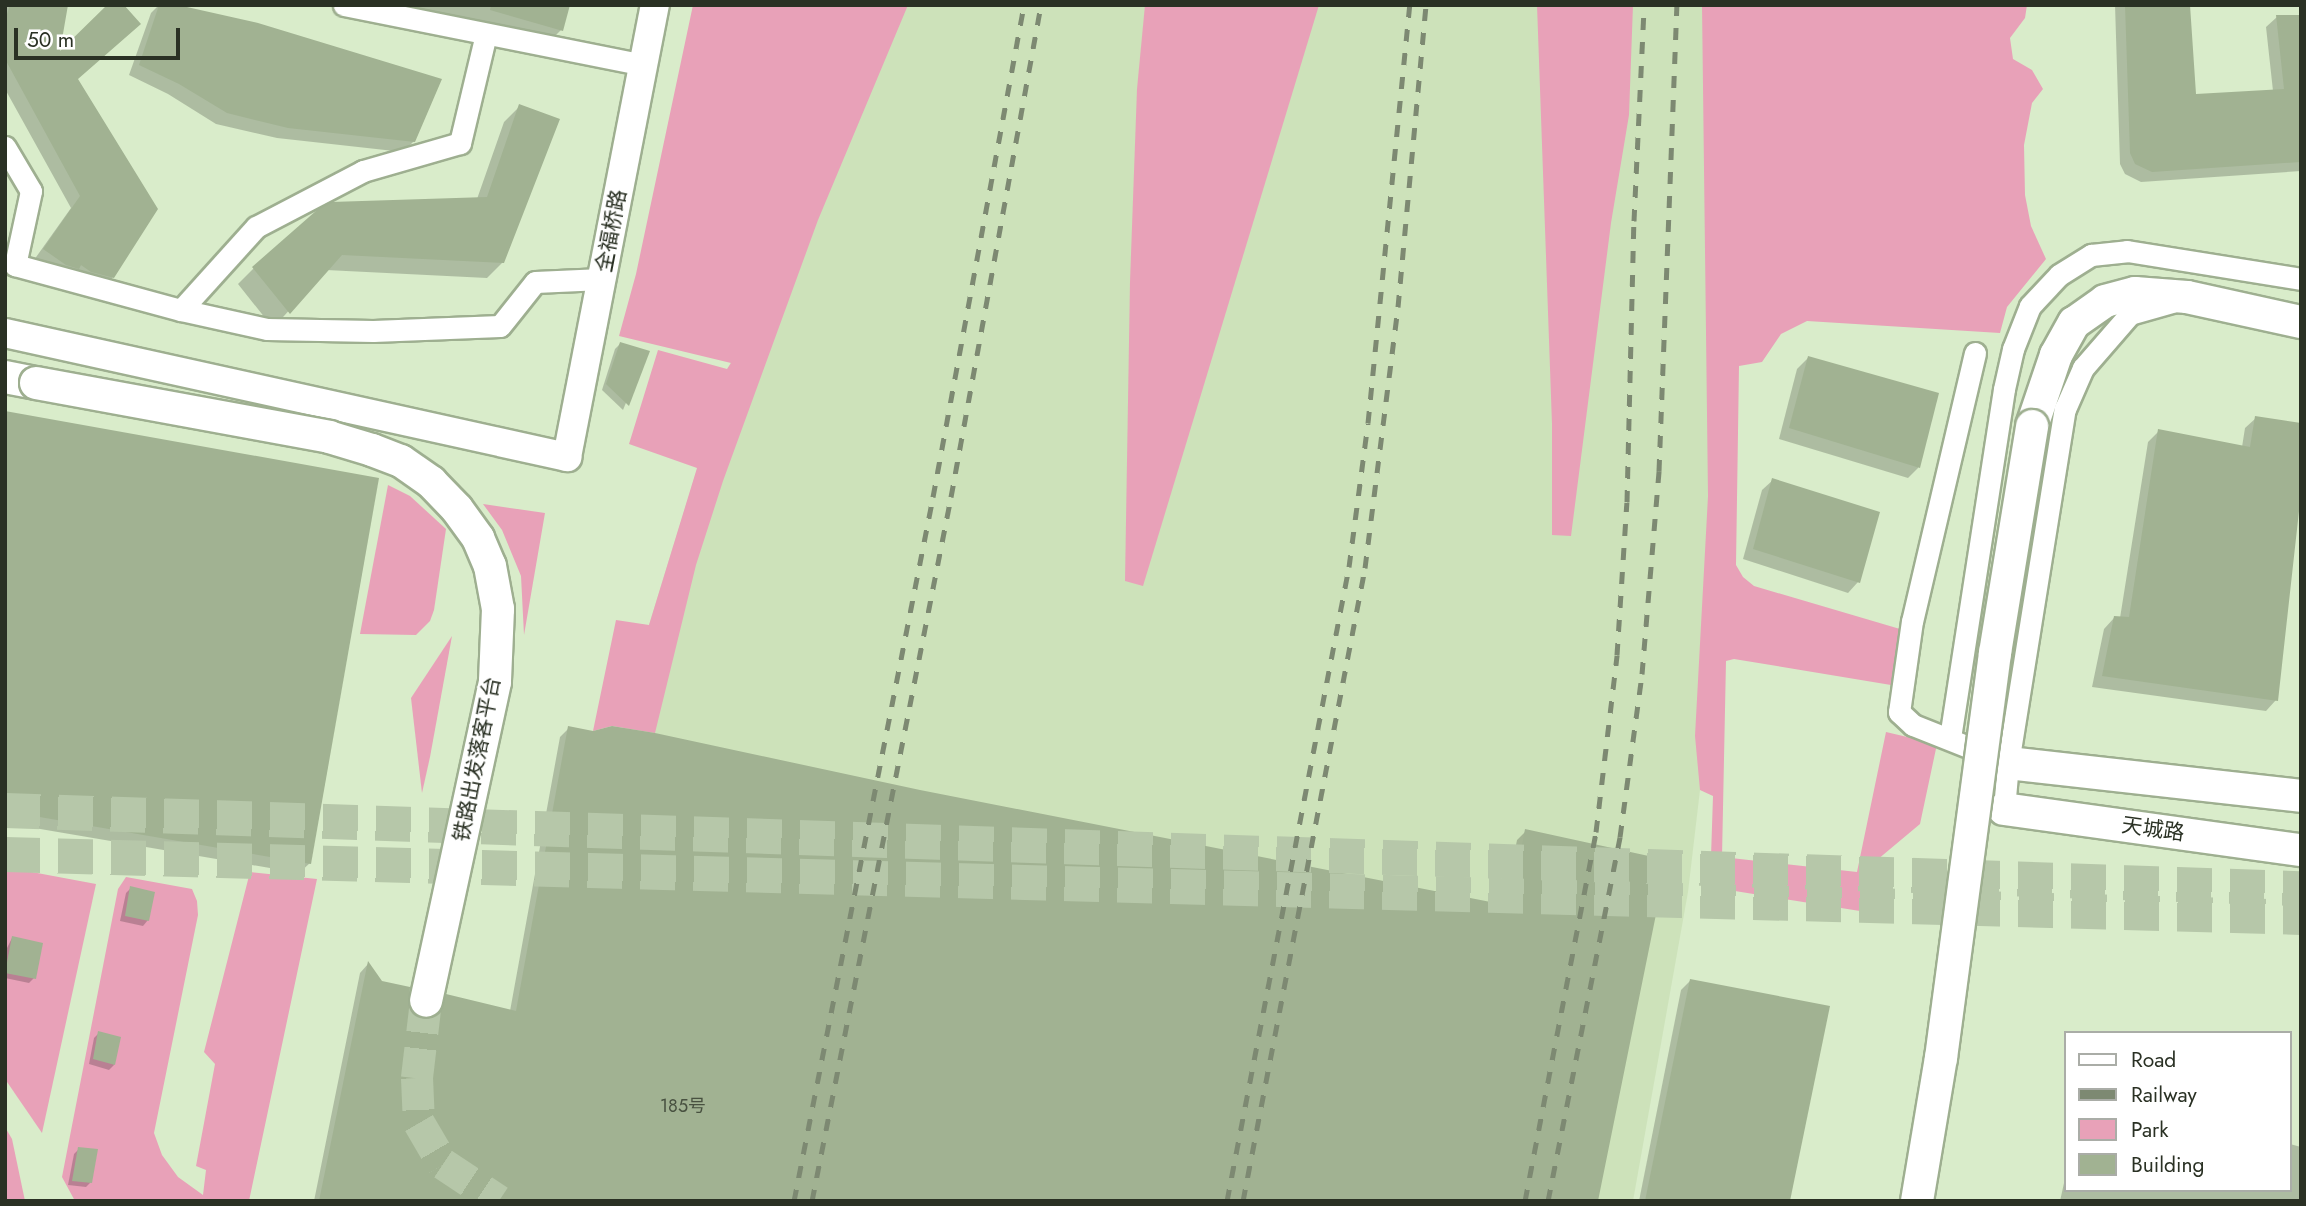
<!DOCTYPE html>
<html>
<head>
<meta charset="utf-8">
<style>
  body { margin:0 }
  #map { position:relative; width:2306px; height:1206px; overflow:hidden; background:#d9ecca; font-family:Jost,"Noto Sans SC",sans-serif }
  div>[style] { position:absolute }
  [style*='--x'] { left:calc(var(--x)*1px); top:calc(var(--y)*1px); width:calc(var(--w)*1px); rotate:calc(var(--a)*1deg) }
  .built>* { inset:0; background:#cde2ba }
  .green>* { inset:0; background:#e8a1b8 }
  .shadow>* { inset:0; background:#0003 }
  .building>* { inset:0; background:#a1b292 }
  .secondary-tunnel>* { height:32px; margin-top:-16px; transform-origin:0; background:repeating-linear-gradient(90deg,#b6c7a9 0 32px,transparent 0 48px) }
  .primary-tunnel>* { height:35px; margin-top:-17.5px; transform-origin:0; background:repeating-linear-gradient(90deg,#b6c7a9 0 35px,transparent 0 53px) }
  .roads { filter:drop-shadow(2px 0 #9eaf90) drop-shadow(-2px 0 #9eaf90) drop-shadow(0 2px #9eaf90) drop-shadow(0 -2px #9eaf90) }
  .minor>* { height:21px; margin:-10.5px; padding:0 10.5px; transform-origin:10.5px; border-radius:10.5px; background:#fff }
  .tertiary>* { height:28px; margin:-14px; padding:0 14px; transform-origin:14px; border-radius:14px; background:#fff }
  .secondary>* { height:32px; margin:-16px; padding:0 16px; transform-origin:16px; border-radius:16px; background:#fff }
  .rail>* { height:5px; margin-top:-2.5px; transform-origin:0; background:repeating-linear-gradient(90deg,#7d8972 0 12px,transparent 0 24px) }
  .bridges { filter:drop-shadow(2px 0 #9eaf90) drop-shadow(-2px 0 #9eaf90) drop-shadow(0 2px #9eaf90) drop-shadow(0 -2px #9eaf90) }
  .secondary-bridge>* { height:32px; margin:-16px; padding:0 16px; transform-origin:16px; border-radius:16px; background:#fff }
  span { translate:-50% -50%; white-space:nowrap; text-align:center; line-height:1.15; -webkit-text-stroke:5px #fff; paint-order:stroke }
  .number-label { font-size:18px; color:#485140 }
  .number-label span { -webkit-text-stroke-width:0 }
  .street-label { font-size:21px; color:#2a3124 }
  .frame { position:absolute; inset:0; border:7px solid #2a3124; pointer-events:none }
  .legend { position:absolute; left:2064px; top:1031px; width:228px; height:161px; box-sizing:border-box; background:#fff; border:2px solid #aaada7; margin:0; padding:9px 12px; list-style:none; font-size:21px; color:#2a3124 }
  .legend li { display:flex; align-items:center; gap:14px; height:35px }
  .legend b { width:35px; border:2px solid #aaada7 }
  .scale { position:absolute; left:14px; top:28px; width:166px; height:32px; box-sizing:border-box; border:4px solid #2a3124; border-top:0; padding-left:9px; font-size:21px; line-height:24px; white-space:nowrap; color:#2a3124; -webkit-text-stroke:5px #fff; paint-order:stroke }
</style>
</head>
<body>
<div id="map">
  <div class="built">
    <i style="clip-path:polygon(874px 5px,1737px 5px,1700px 790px,1688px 892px,1633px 1201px,518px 1201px,649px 625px,728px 369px)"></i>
  </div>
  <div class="green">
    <i style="clip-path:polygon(693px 5px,908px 5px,818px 220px,723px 481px,696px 565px,655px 733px,612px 726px,593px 731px,616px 620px,649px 625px,697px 468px,629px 444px,658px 350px,727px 369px,731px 363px,619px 336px,636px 274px)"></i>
    <i style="clip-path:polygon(1145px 5px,1319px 5px,1143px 586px,1125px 581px,1130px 282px,1137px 89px)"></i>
    <i style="clip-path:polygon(1537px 5px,1633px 5px,1629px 115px,1611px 223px,1571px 536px,1552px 535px,1552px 424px)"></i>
    <i style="clip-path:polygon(1702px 5px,2027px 5px,2025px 18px,2010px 38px,2013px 59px,2032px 70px,2043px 89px,2032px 103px,2024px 145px,2025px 195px,2031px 226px,2046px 259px,2007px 307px,2000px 333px,1807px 321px,1781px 334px,1762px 362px,1739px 366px,1736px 565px,1743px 577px,1754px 586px,1900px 629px,1891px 685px,1734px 659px,1726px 661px,1722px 857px,1857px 872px,1886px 732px,1937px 744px,1920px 824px,1871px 865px,1860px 911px,1710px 887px,1713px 796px,1700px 790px,1695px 736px,1708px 496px)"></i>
    <i style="clip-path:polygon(388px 485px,410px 496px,446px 529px,434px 610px,430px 621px,416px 635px,360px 634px)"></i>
    <i style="clip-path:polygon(483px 504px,545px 513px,524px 635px,521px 576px,502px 530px)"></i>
    <i style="clip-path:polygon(452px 636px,430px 757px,422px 793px,411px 698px)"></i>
    <i style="clip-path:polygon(5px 867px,96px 884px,42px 1133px,5px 1079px)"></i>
    <i style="clip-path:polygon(250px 872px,317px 879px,249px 1201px,75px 1201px,62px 1177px,118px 889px,126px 877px,192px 889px,197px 901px,198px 915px,154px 1133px,162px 1155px,178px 1177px,203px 1195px,206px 1170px,196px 1166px,215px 1064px,204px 1052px)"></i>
    <i style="clip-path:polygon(5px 1127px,12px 1139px,25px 1201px,5px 1201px)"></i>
  </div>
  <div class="shadow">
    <i style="clip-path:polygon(5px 5px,67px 5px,58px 56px,76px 80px,113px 277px,102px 288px,34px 260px,71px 208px,5px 89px)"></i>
    <i style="clip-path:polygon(159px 5px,414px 141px,403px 152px,277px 138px,216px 124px,168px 94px,129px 75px,151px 13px)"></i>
    <i style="clip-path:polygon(403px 5px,568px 5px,561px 30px,545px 46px)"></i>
    <i style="clip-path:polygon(2115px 5px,2188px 5px,2195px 96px,2273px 91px,2266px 27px,2277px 17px,2301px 17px,2301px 171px,2141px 182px,2125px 174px,2120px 164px)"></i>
    <i style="clip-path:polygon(520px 106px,503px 262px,487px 278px,326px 270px,273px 328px,238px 284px,254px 268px,477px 199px,504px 122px)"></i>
    <i style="clip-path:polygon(620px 344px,647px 352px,623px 410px,602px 390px,615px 349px)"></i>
    <i style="clip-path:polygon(1808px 358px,1937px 394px,1918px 468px,1908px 478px,1779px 439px,1797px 369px)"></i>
    <i style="clip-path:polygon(5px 412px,310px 863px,299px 873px,5px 823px)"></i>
    <i style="clip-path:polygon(2256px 418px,2276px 700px,2266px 711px,2092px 687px,2104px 629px,2114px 618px,2120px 618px,2148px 442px,2159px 431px,2242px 447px,2245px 428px)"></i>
    <i style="clip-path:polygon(1773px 480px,1858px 582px,1848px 593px,1743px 559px,1762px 490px)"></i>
    <i style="clip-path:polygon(569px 728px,920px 792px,1504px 906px,1517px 840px,1526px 831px,1596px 1201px,314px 1201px,360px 973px,368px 964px,381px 983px,421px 1020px,432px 1020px,438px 1005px,447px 996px,510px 1011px,560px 737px)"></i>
    <i style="clip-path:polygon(131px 888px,148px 920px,143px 926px,120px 921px,126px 893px)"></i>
    <i style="clip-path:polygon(12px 938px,34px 978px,29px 983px,5px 978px,5px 952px)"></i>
    <i style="clip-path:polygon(1690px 981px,1788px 1201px,1639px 1201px,1681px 990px)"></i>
    <i style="clip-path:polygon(99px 1033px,114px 1065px,109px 1070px,89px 1064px,94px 1038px)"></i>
    <i style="clip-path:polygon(2290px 1144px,2301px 1147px,2301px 1201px,2060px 1201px,2066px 1174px,2066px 1190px,2290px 1190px)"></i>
    <i style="clip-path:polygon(79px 1149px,91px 1182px,86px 1187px,68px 1185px,74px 1154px)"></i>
  </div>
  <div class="building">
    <i style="clip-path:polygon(10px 5px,68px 5px,60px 51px,107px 5px,124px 5px,141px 24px,78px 79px,158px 209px,114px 278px,91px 272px,81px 265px,79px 269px,66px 265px,43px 249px,80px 196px,5px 59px,5px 20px)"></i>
    <i style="clip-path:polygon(159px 5px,178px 5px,258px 23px,442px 79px,415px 142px,288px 128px,227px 113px,179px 84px,139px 65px)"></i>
    <i style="clip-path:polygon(491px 5px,570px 5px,563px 31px,490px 10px)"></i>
    <i style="clip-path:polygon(2125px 5px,2190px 5px,2196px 94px,2284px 89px,2276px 15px,2301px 15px,2301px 162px,2152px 172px,2135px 164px,2130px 153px)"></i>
    <i style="clip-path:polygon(519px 104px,560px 119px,504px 263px,342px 255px,290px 314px,252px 267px,317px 210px,331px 202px,487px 197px)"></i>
    <i style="clip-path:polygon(620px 342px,650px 351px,629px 406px,606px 384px)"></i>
    <i style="clip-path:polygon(1808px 356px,1939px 393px,1920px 468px,1789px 428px)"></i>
    <i style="clip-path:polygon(5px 411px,379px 478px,311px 864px,5px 811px)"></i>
    <i style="clip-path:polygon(2255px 416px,2301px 423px,2301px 493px,2278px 701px,2102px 676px,2114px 616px,2129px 617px,2158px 429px,2250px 447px)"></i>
    <i style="clip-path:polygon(1772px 478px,1880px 512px,1860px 583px,1753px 549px)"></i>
    <i style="clip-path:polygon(568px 726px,593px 731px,612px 726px,655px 733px,920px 790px,1511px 906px,1525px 829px,1667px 860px,1598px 1201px,319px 1201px,368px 961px,382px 981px,410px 987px,409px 1007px,421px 1019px,431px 1019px,439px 1014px,446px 994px,516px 1011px)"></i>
    <i style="clip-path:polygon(130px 886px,155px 892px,149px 921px,125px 916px)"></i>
    <i style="clip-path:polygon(12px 936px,43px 943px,36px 979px,5px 973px)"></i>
    <i style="clip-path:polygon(1690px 979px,1830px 1006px,1790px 1201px,1645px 1201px)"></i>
    <i style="clip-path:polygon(98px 1031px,121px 1037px,115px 1065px,93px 1059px)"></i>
    <i style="clip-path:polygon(78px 1147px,98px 1149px,92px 1183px,72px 1181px)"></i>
  </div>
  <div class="secondary-tunnel">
    <i style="--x:426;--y:1001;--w:78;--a:96.7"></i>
    <i style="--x:417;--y:1078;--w:45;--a:87.5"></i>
    <i style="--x:419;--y:1123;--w:48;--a:59.7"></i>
    <i style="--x:443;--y:1164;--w:67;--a:33.5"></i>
  </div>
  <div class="primary-tunnel">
    <i style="--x:5;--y:810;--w:2297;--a:1.95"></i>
    <i style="--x:5;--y:854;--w:2297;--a:1.57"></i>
  </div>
  <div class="roads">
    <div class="minor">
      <i style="--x:344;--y:5;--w:306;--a:11.3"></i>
      <i style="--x:5;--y:147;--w:51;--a:59.4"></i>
      <i style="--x:31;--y:191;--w:76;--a:102.2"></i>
      <i style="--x:15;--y:265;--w:172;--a:15.2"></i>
      <i style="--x:181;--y:310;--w:88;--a:12.5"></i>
      <i style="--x:267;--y:329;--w:106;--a:1.1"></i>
      <i style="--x:373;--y:331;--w:127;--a:-2.3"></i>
      <i style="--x:500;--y:326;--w:56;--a:-51.5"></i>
      <i style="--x:535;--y:282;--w:67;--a:-2.6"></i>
      <i style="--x:181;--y:310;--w:112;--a:-47.9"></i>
      <i style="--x:256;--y:227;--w:121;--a:-27.6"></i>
      <i style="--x:363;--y:171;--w:101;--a:-16.1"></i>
      <i style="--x:460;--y:143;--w:112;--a:-76.6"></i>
      <i style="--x:1975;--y:353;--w:275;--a:103.2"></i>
      <i style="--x:1912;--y:621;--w:92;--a:98.1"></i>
      <i style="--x:1899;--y:712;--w:19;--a:43"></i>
      <i style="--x:1913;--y:725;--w:84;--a:21.7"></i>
      <i style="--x:1950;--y:738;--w:353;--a:-81.2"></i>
      <i style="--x:2004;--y:389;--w:41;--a:-77.3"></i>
      <i style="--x:2013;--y:349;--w:46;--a:-68.4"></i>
      <i style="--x:2030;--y:306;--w:42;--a:-46.9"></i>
      <i style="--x:2059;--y:275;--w:38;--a:-32"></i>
      <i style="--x:2091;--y:255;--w:36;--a:-6"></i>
      <i style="--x:2127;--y:251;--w:176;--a:9.1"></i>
      <i style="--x:2004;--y:809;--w:46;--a:-85"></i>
      <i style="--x:2008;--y:763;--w:359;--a:-80.9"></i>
      <i style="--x:2065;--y:409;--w:45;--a:-66.3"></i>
      <i style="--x:2083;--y:368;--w:72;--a:-49"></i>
      <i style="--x:2130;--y:314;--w:44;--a:-15.9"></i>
    </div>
    <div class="tertiary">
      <i style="--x:5;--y:333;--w:576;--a:12.44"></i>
      <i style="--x:567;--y:457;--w:460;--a:-79"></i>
    </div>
    <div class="secondary">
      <i style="--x:5;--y:377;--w:32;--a:11"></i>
      <i style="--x:2032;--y:426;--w:75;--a:-71.3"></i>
      <i style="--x:2056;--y:355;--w:37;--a:-61"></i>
      <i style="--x:2074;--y:323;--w:38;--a:-35"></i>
      <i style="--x:2105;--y:301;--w:31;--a:-15"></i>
      <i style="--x:2135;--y:293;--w:52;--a:4.4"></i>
      <i style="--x:2187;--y:297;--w:117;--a:12.4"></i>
      <i style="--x:2008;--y:763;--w:295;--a:6.4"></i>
      <i style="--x:2004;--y:809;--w:300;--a:7.9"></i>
    </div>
  </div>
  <div class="rail">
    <i style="--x:794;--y:1201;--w:718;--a:-78.83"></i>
    <i style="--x:933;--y:497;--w:500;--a:-79.52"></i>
    <i style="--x:812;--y:1201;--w:718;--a:-78.83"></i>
    <i style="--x:951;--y:497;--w:500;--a:-79.63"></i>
    <i style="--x:1227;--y:1201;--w:646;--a:-79.11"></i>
    <i style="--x:1349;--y:567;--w:145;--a:-82.5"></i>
    <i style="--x:1368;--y:423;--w:420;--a:-84.3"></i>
    <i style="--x:1243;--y:1201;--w:645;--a:-79.09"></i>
    <i style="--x:1365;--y:568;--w:263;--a:-82.8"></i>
    <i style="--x:1398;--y:307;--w:303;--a:-84.7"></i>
    <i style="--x:1525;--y:1201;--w:376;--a:-79.1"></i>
    <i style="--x:1596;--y:832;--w:178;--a:-83.2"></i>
    <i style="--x:1617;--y:655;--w:153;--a:-86.3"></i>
    <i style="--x:1627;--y:502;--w:281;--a:-88.6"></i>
    <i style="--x:1634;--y:221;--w:216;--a:-87.3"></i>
    <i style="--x:1548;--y:1201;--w:371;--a:-78.8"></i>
    <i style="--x:1620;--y:837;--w:164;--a:-82.3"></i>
    <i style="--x:1642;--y:674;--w:204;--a:-85.2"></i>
    <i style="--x:1659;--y:471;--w:466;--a:-87.8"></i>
  </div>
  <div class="bridges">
    <div class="secondary-bridge">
      <i style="--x:36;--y:383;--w:298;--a:10.4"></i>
      <i style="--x:329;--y:437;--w:45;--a:16.8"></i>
      <i style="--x:372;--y:450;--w:31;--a:21"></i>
      <i style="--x:401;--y:461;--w:37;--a:35"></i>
      <i style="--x:431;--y:482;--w:37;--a:46"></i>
      <i style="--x:457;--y:509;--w:36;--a:54"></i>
      <i style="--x:478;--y:538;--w:30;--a:67"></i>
      <i style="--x:490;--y:566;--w:44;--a:79.5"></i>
      <i style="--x:498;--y:609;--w:73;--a:92.4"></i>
      <i style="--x:495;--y:682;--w:326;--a:102.2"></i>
      <i style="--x:1917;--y:1201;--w:145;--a:-80.5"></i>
      <i style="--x:1941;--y:1058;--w:409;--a:-82.4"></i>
      <i style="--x:1995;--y:653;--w:230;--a:-80.7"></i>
    </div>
  </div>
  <div class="number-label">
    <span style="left:683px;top:1106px">185号</span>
  </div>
  <div class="street-label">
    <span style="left:611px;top:231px;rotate:-79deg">全福桥路</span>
    <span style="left:477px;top:759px;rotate:-79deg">铁路出发落客平台</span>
    <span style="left:2153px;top:829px;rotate:8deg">天城路</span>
  </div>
  <div class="frame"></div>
  <ul class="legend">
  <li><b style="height:9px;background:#fff"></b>Road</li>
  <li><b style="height:9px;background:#7d8972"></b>Railway</li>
  <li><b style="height:19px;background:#e8a1b8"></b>Park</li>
  <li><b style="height:19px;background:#a1b292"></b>Building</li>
  </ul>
  <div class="scale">50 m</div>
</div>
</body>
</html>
